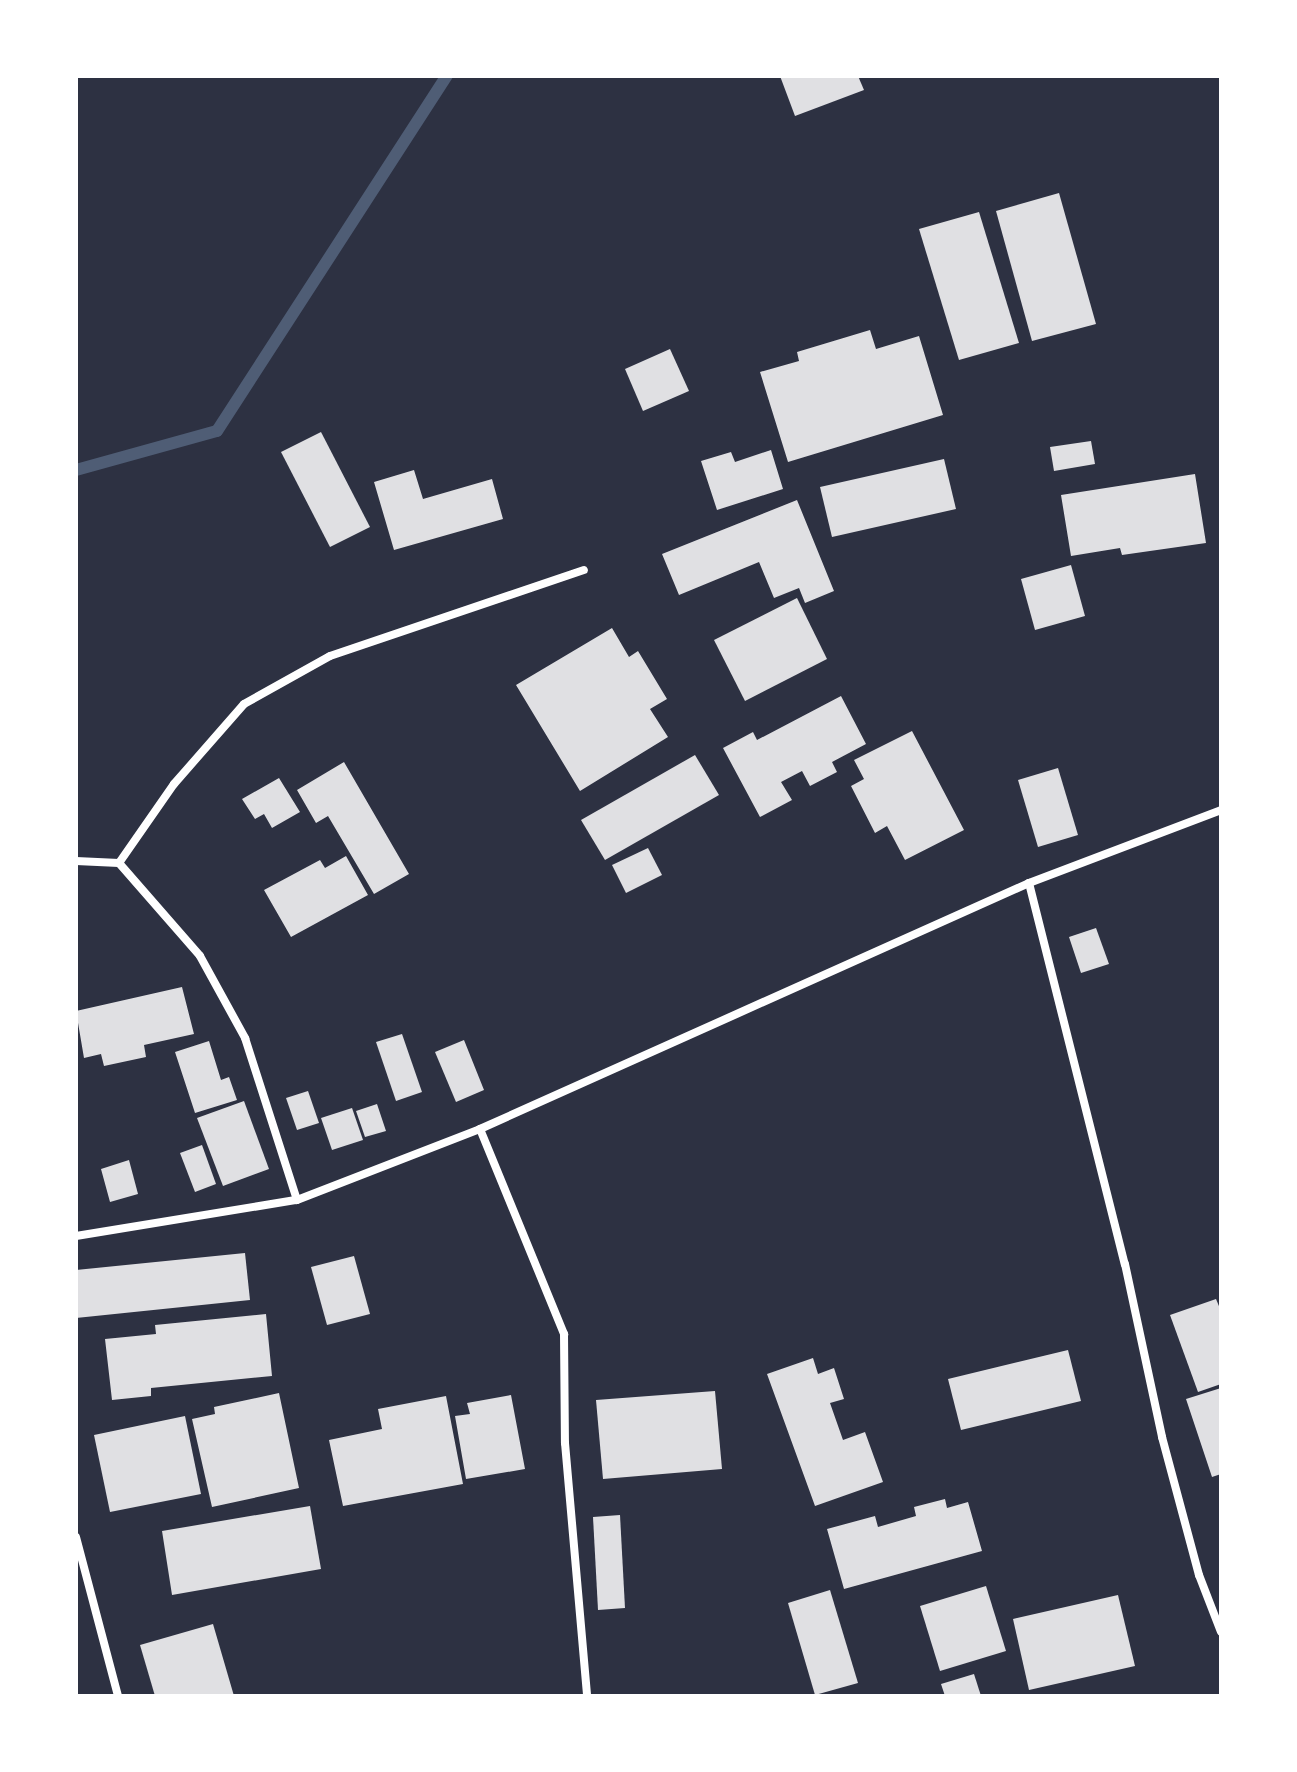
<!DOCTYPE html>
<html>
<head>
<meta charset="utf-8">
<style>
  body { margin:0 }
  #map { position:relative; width:1297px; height:1772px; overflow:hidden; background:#2d3142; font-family:"Roboto Serif",serif }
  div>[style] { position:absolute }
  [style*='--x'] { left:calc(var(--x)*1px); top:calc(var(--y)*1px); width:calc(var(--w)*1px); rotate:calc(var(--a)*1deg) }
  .stream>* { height:12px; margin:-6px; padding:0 6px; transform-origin:6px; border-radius:6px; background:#4f5d75 }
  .building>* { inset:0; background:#e0e0e3 }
  .minor>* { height:8px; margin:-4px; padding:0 4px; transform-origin:4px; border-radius:4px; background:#fff }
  span { translate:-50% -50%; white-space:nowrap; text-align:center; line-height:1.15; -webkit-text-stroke:8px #fff; paint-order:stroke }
  .frame { position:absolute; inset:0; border:78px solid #fff; pointer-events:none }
</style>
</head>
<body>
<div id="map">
  <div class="stream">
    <i style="--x:76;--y:470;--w:146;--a:-15.5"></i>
    <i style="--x:217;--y:431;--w:423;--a:-57.1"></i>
  </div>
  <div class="building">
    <i style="clip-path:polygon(780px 76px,858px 76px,864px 90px,795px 116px)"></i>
    <i style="clip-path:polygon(1059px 193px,1096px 324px,1032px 341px,996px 211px)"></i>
    <i style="clip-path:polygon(979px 212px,1019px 343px,959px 360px,919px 229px)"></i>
    <i style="clip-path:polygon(870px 330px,876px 349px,919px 336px,943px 415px,788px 462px,760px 372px,799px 361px,797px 352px)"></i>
    <i style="clip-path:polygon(670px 349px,689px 391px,643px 411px,625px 369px)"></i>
    <i style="clip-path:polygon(321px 432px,370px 527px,330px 547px,281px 452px)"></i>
    <i style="clip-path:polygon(1091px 441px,1095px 464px,1054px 471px,1050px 447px)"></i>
    <i style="clip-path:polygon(771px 450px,783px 489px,717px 510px,701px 461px,731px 452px,735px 462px)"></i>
    <i style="clip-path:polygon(944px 459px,956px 509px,832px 537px,820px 487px)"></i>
    <i style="clip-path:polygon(414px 470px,423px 499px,492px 479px,503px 519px,394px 550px,374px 482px)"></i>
    <i style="clip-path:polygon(1195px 474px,1206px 543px,1122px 555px,1120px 548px,1071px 556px,1061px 495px)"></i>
    <i style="clip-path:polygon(797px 500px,834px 591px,805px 603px,799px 588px,774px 598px,759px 562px,679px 595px,662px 554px)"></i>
    <i style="clip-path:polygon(1071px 565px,1085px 616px,1035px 630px,1021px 579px)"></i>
    <i style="clip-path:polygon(797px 598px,827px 659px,745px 701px,714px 640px)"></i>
    <i style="clip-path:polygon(612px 628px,629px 657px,638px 651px,667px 699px,650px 709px,668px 737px,580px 791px,516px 685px)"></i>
    <i style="clip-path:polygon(841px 696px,866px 744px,832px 762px,837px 772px,810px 786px,802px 771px,781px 782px,792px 800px,760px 817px,723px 748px,753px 732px,757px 740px)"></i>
    <i style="clip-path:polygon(912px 731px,964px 830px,905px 860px,887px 826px,875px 833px,851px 786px,864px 779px,854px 760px)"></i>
    <i style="clip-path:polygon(695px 755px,719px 795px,605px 860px,581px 820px)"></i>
    <i style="clip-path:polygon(344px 762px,409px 874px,374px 894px,328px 816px,316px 823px,297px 790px)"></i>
    <i style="clip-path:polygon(1058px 768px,1078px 835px,1038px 847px,1018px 780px)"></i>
    <i style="clip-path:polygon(279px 778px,300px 812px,272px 828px,264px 814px,255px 819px,242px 799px)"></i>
    <i style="clip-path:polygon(648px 848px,662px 875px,626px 893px,612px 865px)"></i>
    <i style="clip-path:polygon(346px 856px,368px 895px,291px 937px,264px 890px,320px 860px,325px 868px)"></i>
    <i style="clip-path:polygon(1096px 928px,1109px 964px,1081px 973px,1069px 937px)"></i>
    <i style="clip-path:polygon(182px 987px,194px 1034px,144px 1045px,146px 1057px,104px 1066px,101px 1054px,84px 1058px,76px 1011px)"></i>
    <i style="clip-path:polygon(402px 1034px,422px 1092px,396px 1101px,376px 1042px)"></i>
    <i style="clip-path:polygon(464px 1040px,484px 1090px,456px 1102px,435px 1052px)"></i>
    <i style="clip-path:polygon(209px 1041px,221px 1080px,229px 1077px,237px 1100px,195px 1113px,175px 1052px)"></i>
    <i style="clip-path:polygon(308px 1091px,319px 1123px,297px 1130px,286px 1098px)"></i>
    <i style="clip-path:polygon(244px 1101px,269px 1169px,223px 1186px,197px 1118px)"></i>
    <i style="clip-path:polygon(377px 1104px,386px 1131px,365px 1137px,356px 1111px)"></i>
    <i style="clip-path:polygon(352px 1108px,363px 1140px,332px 1150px,321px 1118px)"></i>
    <i style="clip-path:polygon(202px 1145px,216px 1184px,195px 1192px,180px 1153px)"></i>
    <i style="clip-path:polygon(129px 1160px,138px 1194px,110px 1202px,101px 1169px)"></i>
    <i style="clip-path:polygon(245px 1253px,250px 1300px,76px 1318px,76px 1270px)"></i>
    <i style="clip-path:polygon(354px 1256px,370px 1314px,327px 1325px,311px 1267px)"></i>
    <i style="clip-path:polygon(1216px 1299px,1221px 1311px,1221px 1384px,1198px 1392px,1170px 1315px)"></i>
    <i style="clip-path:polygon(266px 1314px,272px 1376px,151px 1388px,151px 1396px,112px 1400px,105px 1339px,156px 1334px,155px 1325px)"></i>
    <i style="clip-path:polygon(1068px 1350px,1081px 1401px,961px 1430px,948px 1379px)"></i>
    <i style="clip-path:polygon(813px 1358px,818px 1374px,834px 1368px,844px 1399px,830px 1403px,843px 1440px,865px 1432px,883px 1482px,815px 1506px,767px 1374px)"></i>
    <i style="clip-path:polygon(1221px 1388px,1221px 1474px,1212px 1477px,1186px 1399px)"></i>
    <i style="clip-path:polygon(715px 1391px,722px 1469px,603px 1479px,596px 1400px)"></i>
    <i style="clip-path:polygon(279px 1393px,299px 1488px,212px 1507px,192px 1419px,215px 1414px,214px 1407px)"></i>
    <i style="clip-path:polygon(511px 1395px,525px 1469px,466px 1479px,455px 1416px,470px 1414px,467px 1403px)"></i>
    <i style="clip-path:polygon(446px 1396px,463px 1484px,343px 1506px,329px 1440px,382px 1429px,378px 1409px)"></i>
    <i style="clip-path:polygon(185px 1416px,201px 1494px,110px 1512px,94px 1435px)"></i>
    <i style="clip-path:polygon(945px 1499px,947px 1508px,968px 1502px,982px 1551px,844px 1589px,827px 1529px,875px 1516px,878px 1527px,916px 1516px,914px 1507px)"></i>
    <i style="clip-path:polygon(310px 1506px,321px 1569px,172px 1595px,162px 1531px)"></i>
    <i style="clip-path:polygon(620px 1515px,625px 1608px,598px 1610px,593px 1517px)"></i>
    <i style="clip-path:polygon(986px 1586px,1006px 1651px,940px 1671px,920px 1606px)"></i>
    <i style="clip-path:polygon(830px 1590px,858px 1683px,815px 1695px,788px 1603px)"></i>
    <i style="clip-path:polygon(1118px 1595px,1135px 1666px,1029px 1690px,1013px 1619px)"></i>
    <i style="clip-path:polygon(213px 1624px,234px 1696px,155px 1696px,140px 1645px)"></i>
    <i style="clip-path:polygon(974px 1674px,981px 1696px,945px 1696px,941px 1684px)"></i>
  </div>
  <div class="minor">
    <i style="--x:76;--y:861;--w:43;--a:2.7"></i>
    <i style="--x:119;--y:863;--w:96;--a:-55.2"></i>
    <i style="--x:174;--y:784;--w:106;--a:-48.8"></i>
    <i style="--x:244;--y:704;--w:98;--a:-29.2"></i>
    <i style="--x:330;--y:656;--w:268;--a:-18.7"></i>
    <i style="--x:119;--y:863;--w:123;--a:48.9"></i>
    <i style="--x:200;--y:956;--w:94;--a:61.2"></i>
    <i style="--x:245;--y:1038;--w:170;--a:72.2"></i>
    <i style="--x:1029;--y:883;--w:393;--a:75.9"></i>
    <i style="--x:1125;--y:1264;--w:177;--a:77.9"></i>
    <i style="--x:1162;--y:1437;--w:143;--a:75"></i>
    <i style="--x:1199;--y:1575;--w:61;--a:68.9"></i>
    <i style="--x:480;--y:1129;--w:222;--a:67.7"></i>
    <i style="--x:564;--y:1334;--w:109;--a:89.5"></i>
    <i style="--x:565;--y:1443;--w:254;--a:85"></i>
    <i style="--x:76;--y:1236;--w:224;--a:-9.3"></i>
    <i style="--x:297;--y:1200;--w:196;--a:-21.2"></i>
    <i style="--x:480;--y:1129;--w:602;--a:-24.14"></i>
    <i style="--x:1029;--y:883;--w:205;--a:-20.8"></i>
    <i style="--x:76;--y:1537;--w:164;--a:75.2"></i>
  </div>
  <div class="frame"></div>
</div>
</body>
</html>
